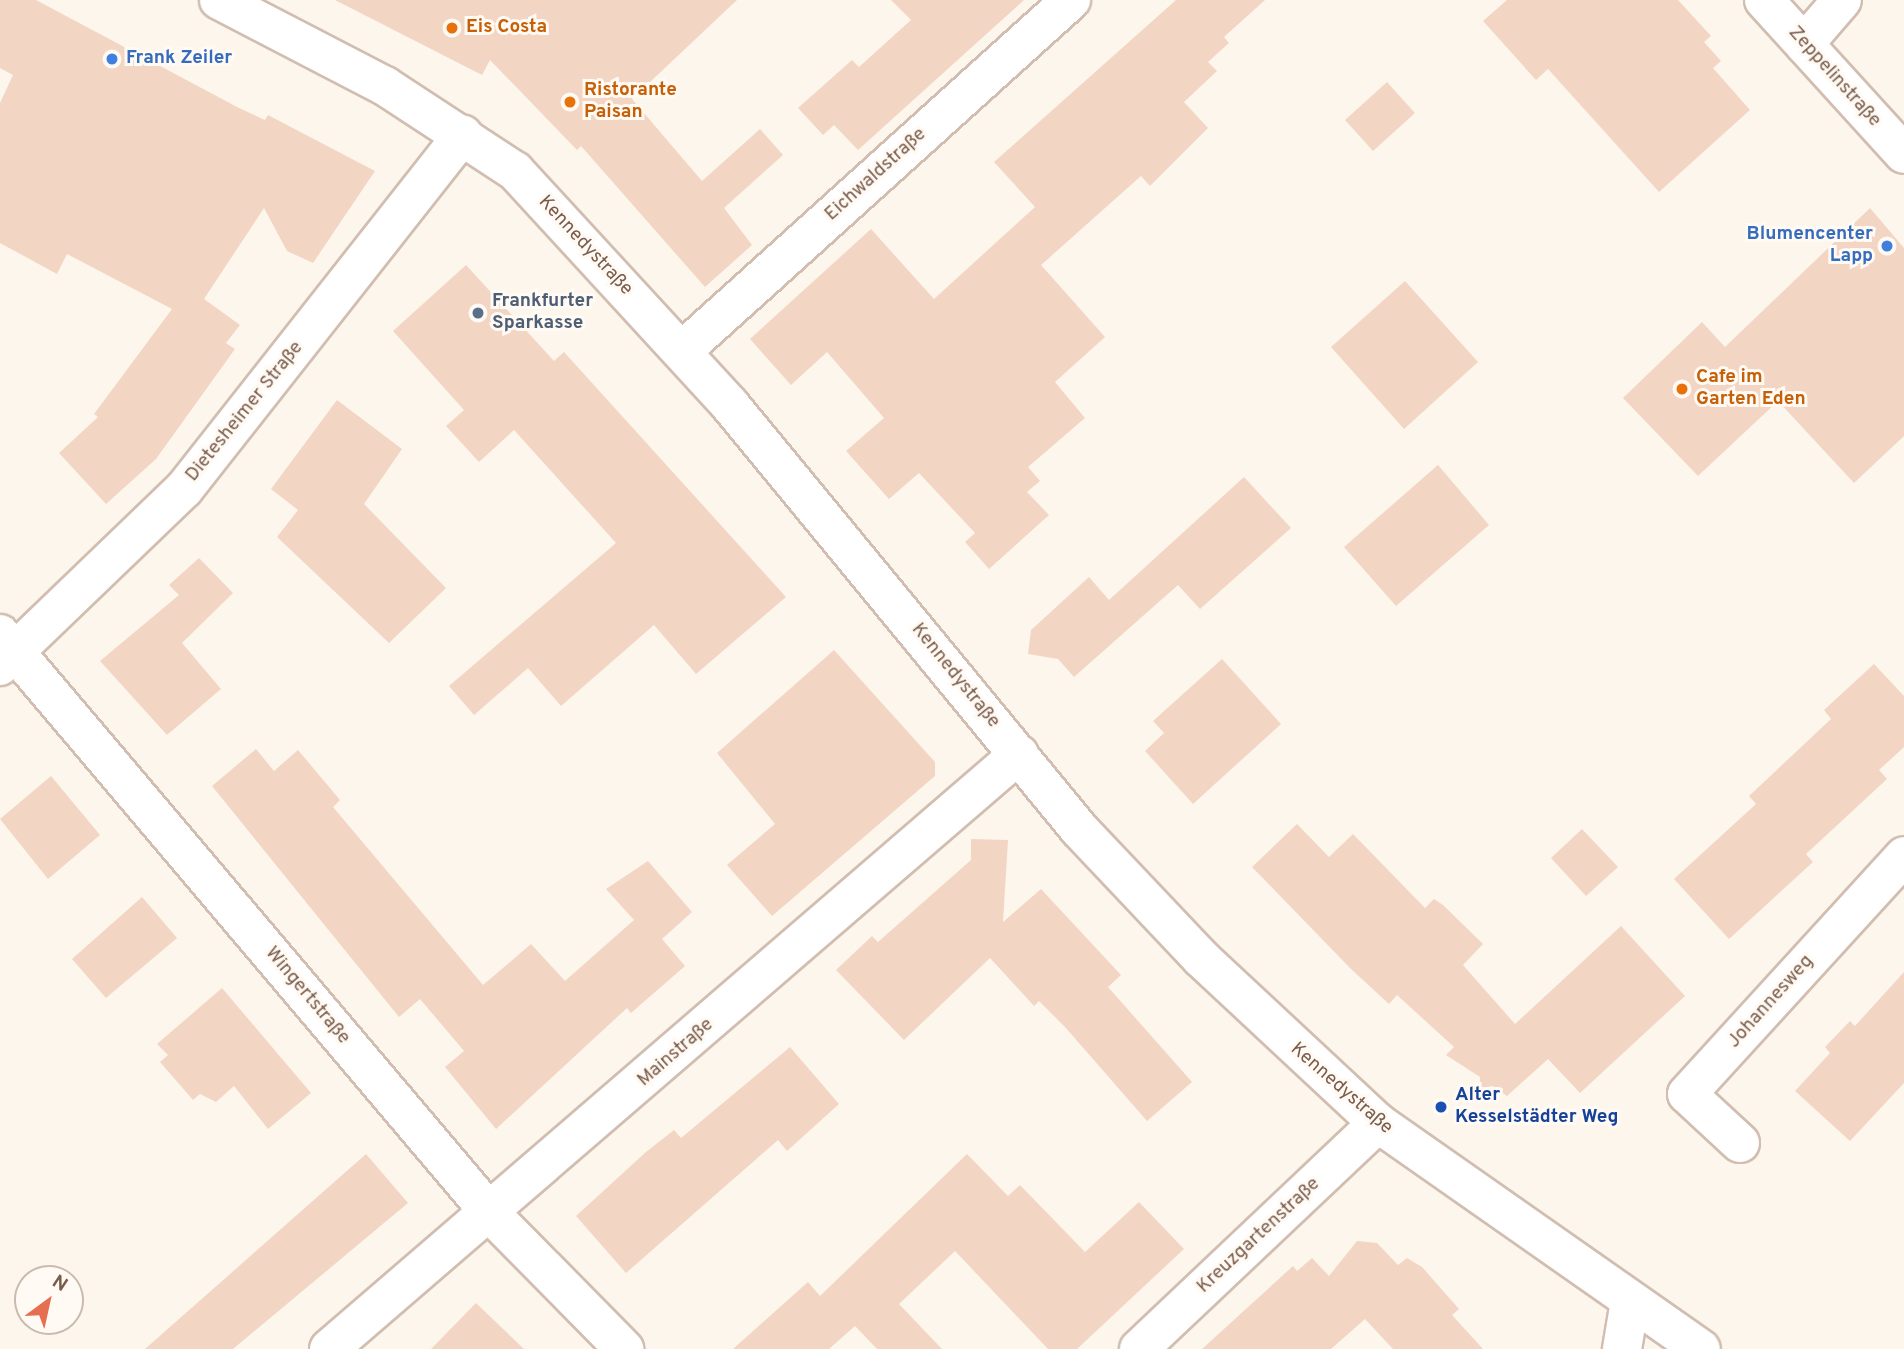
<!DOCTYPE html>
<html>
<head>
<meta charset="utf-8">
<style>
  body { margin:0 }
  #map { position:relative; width:1904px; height:1349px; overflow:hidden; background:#fdf6ec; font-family:Overpass,sans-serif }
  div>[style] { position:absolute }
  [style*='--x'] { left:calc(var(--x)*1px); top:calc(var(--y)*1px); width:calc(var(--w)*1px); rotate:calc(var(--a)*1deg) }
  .building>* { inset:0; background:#f3d5c3 }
  .roads { filter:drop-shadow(2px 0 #d1beb0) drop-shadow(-2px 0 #d1beb0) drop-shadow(0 2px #d1beb0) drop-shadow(0 -2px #d1beb0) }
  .minor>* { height:38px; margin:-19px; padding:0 19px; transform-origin:19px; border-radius:19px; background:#fff }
  .secondary>* { height:38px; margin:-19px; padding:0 19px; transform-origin:19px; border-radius:19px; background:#fff }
  .dots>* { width:19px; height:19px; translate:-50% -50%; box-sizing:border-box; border:4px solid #fffaf3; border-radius:50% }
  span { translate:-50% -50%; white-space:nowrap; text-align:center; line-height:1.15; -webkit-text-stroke:6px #fffaf3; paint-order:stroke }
  .food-label { font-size:19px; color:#c56008; font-weight:700 }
  .left { translate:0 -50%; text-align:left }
  .shop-label { font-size:19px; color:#366cbe; font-weight:700 }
  .right { translate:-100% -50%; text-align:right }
  .street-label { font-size:19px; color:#7a5c4d }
  .service-label { font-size:19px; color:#4e5e75; font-weight:700 }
  .transit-label { font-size:19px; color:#164399; font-weight:700 }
  .north { position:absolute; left:14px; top:1265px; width:70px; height:70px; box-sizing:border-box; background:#fffaf3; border:2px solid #cabbb1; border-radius:50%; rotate:33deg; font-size:19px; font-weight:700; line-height:28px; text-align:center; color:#7a5c4d }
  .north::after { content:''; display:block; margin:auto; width:24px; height:32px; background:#e76f51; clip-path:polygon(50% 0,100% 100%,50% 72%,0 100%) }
</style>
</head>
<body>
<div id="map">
  <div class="building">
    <i style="clip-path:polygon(0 0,36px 0,239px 108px,265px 120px,268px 115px,375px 171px,313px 263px,287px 251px,264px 208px,204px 299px,240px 325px,226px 343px,235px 349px,156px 459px,106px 504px,59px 453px,98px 417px,94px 414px,172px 309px,67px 254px,57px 274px,0 243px,0 103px,13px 75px,0 68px)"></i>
    <i style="clip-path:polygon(335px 0,737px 0,632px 99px,702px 181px,760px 129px,783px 155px,724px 208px,752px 245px,705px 287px,581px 146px,577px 150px,490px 60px,482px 75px)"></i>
    <i style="clip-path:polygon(891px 0,1024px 0,858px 150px,834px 125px,823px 135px,798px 108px,852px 60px,859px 67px,911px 20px)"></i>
    <i style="clip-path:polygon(1176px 0,1265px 0,1224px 37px,1229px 43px,1208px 62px,1217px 71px,1184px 102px,1208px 128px,1150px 186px,1141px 176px,1041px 265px,1105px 337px,1055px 382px,1085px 418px,1028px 467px,1040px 481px,1027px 492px,1049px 515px,989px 569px,965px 542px,975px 533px,919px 473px,889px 499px,846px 451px,884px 418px,827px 352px,791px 385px,750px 339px,871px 229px,934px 299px,1035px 207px,994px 162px)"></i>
    <i style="clip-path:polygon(1507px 0,1678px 0,1711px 36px,1704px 42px,1721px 61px,1713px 68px,1750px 110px,1659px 192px,1548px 69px,1536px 80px,1483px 21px)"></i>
    <i style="clip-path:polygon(1387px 82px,1415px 113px,1373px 151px,1345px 120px)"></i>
    <i style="clip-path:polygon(1870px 208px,1904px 248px,1904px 436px,1854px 483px,1778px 401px,1698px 476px,1623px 398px,1702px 322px,1725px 347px)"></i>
    <i style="clip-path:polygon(466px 265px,554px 361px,564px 352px,786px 597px,696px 674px,654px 625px,561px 706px,528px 668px,474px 715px,449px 686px,616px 543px,514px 430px,479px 462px,446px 426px,464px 410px,393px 331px)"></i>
    <i style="clip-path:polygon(1405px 281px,1478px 362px,1404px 429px,1331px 347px)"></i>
    <i style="clip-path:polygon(337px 400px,402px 449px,364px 504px,446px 588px,389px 643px,277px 537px,298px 510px,271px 489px)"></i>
    <i style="clip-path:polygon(1438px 465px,1489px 525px,1396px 606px,1344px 547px)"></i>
    <i style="clip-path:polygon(1244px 477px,1291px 528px,1200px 609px,1178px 585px,1074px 677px,1058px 659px,1028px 654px,1031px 630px,1089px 577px,1109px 600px)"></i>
    <i style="clip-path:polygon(199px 558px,233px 593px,182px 643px,221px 689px,167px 735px,100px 661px,179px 595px,169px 585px)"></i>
    <i style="clip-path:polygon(834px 650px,935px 762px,935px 776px,772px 916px,727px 865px,775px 824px,717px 753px)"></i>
    <i style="clip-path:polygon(1222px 659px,1281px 724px,1193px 804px,1145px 751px,1164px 733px,1153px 721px)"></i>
    <i style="clip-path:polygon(1874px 664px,1904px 696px,1904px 747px,1879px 770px,1887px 779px,1806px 854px,1813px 862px,1729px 939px,1674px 879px,1756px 804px,1749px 796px,1831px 719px,1824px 710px)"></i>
    <i style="clip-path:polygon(256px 749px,274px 771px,298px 750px,340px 800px,333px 807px,483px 985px,531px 944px,565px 981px,634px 920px,606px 889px,648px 861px,692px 912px,662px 939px,685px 966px,631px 1013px,627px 1008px,496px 1129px,445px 1067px,464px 1051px,420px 999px,399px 1017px,212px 786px)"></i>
    <i style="clip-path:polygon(51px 776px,100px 835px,48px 879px,0 819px)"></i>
    <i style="clip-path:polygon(1297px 824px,1329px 857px,1353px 834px,1425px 908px,1434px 899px,1443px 905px,1483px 944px,1463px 965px,1515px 1024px,1621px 926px,1685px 996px,1580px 1093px,1548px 1059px,1507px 1096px,1493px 1086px,1480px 1088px,1480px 1077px,1446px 1055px,1454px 1047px,1397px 995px,1389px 1004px,1351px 969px,1252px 867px)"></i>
    <i style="clip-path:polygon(1582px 829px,1618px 867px,1586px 896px,1551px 858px)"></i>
    <i style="clip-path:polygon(971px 839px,1008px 840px,1003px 922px,1041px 889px,1121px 975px,1108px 987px,1192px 1082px,1147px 1121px,1065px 1027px,1039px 1001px,1034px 1006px,990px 958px,904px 1040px,836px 970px,872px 936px,878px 942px,971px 860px)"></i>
    <i style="clip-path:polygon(142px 897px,177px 938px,106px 998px,72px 959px)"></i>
    <i style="clip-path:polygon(1904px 972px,1904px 1083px,1850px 1141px,1795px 1091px,1830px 1053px,1825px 1047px,1850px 1021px,1855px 1026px)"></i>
    <i style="clip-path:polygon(222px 988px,311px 1093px,268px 1129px,234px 1086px,216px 1102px,200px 1094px,193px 1100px,160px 1062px,168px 1055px,157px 1044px)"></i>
    <i style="clip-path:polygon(790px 1047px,839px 1104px,787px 1151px,778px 1140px,626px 1273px,576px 1216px,646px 1152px,674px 1130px,681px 1138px)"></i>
    <i style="clip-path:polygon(366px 1154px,408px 1203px,233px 1349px,145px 1349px)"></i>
    <i style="clip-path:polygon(967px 1154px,1008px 1196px,1020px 1185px,1085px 1252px,1139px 1202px,1184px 1249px,1077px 1349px,1048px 1349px,955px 1251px,899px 1304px,942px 1349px,877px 1349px,855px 1326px,829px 1349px,733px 1349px,808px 1282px,820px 1296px)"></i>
    <i style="clip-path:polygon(1357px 1241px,1377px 1243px,1398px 1265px,1407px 1258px,1422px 1267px,1459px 1309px,1452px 1315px,1483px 1349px,1393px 1349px,1365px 1319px,1331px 1349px,1202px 1349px,1293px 1266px,1297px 1271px,1312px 1258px,1329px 1276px)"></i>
    <i style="clip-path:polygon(476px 1303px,524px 1349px,431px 1349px)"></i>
  </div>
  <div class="roads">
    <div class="minor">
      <i style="--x:1764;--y:0;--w:208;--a:47.7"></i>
      <i style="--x:1804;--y:44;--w:58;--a:-49.2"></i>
      <i style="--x:682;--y:351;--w:524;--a:-42.06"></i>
      <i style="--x:0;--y:634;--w:760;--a:49.75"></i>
      <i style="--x:491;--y:1214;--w:190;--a:45.4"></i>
      <i style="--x:0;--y:666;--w:255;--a:-43.9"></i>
      <i style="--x:184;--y:489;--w:451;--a:-51.8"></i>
      <i style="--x:1740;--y:1143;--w:72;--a:-137.2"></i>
      <i style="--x:1687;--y:1094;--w:322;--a:-47.6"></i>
      <i style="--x:329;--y:1349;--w:911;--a:-40.77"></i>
      <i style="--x:1139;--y:1349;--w:329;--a:-43.4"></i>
      <i style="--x:1622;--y:1349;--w:49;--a:-80.5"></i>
    </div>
    <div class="secondary">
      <i style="--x:219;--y:0;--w:187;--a:27.4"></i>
      <i style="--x:385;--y:86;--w:155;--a:33.2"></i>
      <i style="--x:515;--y:171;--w:318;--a:47.4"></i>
      <i style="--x:730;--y:405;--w:549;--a:50.54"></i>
      <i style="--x:1079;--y:829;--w:178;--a:46.6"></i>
      <i style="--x:1201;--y:958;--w:242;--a:43"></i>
      <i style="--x:1378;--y:1123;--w:394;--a:35"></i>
    </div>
  </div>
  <div class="dots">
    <i style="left:452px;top:28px;background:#e8710a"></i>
    <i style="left:112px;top:59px;background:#3f7fe0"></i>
    <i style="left:570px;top:102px;background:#e8710a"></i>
    <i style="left:1887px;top:246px;background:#3f7fe0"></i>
    <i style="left:478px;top:313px;background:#5c6f8a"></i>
    <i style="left:1682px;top:389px;background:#e8710a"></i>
    <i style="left:1441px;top:1107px;background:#1a4fb4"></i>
  </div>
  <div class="food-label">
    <span class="left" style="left:466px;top:28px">Eis Costa</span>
    <span class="left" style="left:584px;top:102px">Ristorante<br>Paisan</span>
    <span class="left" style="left:1696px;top:389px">Cafe im<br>Garten Eden</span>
  </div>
  <div class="shop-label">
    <span class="left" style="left:126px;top:59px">Frank Zeiler</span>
    <span class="right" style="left:1873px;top:246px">Blumencenter<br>Lapp</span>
  </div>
  <div class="street-label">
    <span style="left:1834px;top:77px;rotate:48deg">Zeppelinstraße</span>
    <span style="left:876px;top:175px;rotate:-42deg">Eichwaldstraße</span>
    <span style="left:585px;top:246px;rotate:47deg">Kennedystraße</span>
    <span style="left:245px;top:412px;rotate:-51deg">Dietesheimer Straße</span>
    <span style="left:955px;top:676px;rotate:51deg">Kennedystraße</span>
    <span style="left:307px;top:996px;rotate:50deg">Wingertstraße</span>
    <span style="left:1771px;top:1002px;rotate:-48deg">Johannesweg</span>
    <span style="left:676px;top:1053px;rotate:-41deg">Mainstraße</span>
    <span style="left:1341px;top:1089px;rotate:41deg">Kennedystraße</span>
    <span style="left:1259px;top:1236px;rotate:-43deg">Kreuzgartenstraße</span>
  </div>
  <div class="service-label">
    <span class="left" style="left:492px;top:313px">Frankfurter<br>Sparkasse</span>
  </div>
  <div class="transit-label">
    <span class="left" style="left:1455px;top:1107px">Alter<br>Kesselstädter Weg</span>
  </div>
  <div class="north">N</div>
</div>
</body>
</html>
